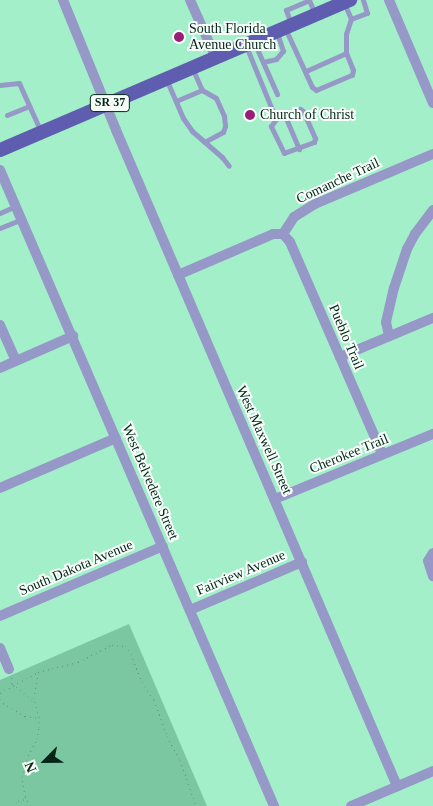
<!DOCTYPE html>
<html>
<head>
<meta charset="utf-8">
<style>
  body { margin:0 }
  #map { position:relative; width:433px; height:806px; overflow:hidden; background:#a3efc9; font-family:Georgia,serif }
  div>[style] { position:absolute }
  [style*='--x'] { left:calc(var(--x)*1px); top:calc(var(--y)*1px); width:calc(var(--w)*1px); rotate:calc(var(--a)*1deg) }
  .green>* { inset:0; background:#7bc7a2 }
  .path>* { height:1px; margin-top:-0.5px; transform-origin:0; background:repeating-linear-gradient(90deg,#5e977c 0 1px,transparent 0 5px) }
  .service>* { height:5px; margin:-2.5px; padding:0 2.5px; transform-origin:2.5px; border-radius:2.5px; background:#9698c7 }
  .minor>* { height:10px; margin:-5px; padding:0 5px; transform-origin:5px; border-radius:5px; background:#9698c7 }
  .primary>* { height:14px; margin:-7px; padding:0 7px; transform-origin:7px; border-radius:7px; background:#5e5db0 }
  .dots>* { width:14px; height:14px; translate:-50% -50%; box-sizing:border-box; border:2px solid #f8fffb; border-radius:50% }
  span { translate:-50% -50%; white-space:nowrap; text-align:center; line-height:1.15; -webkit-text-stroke:4px #f8fffb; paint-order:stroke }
  .shield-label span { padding:1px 4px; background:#f8fffb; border:1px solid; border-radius:4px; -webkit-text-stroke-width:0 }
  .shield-label { font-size:12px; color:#052518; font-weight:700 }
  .poi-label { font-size:14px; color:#052518 }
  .left { translate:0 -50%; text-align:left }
  .street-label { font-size:14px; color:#052518 }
  .north { position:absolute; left:20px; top:736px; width:50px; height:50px; -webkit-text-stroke:4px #f8fffb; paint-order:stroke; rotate:247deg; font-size:14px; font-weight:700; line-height:20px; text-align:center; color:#052518 }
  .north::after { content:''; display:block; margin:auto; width:18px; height:22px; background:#052518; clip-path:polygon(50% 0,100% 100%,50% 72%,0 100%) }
</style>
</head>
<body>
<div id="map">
  <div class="green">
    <i style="clip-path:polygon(129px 624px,207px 806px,0 806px,0 680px)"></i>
  </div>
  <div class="path">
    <i style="--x:12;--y:677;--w:7;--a:90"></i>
    <i style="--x:12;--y:684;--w:29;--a:38"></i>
    <i style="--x:0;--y:693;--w:43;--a:-28.9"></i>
    <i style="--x:38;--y:672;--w:41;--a:-14"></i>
    <i style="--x:78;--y:662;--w:38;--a:-27"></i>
    <i style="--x:112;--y:645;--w:13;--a:4"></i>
    <i style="--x:125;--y:646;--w:10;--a:53"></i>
    <i style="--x:131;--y:654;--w:30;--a:69"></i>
    <i style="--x:142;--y:682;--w:22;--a:56"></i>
    <i style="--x:154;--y:700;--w:38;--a:70"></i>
    <i style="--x:167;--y:736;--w:27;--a:62"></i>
    <i style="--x:180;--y:760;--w:49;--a:70.8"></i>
    <i style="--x:0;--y:699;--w:5;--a:53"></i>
    <i style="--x:3;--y:703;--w:26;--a:31"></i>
    <i style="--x:25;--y:716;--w:14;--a:8"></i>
    <i style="--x:12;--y:806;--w:8;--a:-40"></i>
    <i style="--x:18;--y:801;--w:8;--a:-14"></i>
    <i style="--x:30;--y:806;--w:11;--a:-117"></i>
    <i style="--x:25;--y:796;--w:19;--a:-99"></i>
    <i style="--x:22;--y:777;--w:17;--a:-77"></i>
    <i style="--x:26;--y:760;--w:24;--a:-62"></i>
    <i style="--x:37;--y:739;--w:12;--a:-81"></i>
    <i style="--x:39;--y:727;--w:10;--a:-90"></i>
    <i style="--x:39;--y:717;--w:20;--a:-105"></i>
    <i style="--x:34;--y:698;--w:25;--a:-81"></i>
  </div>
  <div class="service">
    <i style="--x:309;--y:0;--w:15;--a:67"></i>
    <i style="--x:344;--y:3;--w:17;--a:66"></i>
    <i style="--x:351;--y:19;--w:17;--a:-21"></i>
    <i style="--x:367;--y:13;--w:14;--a:-107"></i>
    <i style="--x:291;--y:24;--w:15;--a:-110"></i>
    <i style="--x:286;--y:10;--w:25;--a:-23"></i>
    <i style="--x:285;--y:28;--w:65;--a:65.4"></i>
    <i style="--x:312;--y:87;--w:5;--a:37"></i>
    <i style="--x:316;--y:90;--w:39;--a:-23"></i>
    <i style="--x:352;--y:75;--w:5;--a:-79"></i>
    <i style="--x:353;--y:70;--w:18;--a:-112"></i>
    <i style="--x:346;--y:53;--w:19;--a:-90"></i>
    <i style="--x:346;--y:34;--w:16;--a:-72"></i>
    <i style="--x:254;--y:42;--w:57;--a:66.1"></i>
    <i style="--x:246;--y:46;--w:79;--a:67.7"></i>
    <i style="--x:263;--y:62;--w:13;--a:-13"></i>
    <i style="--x:276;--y:59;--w:11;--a:-49"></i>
    <i style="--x:283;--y:51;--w:20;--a:-108"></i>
    <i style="--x:193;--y:70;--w:22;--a:66"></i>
    <i style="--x:202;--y:90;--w:16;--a:30"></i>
    <i style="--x:216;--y:98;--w:20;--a:66"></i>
    <i style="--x:224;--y:116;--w:10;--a:84"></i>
    <i style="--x:225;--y:126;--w:6;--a:108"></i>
    <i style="--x:223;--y:132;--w:21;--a:152"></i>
    <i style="--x:306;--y:71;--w:44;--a:-24.2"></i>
    <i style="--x:167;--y:81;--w:40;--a:66.6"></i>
    <i style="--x:183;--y:118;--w:16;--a:55"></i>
    <i style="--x:192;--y:131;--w:40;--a:41"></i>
    <i style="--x:222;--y:157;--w:11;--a:52"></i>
    <i style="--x:0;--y:85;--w:19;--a:-6"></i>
    <i style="--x:19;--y:83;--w:54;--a:65.8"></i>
    <i style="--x:176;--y:101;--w:28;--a:-23"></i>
    <i style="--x:300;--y:109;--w:4;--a:34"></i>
    <i style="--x:303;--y:111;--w:30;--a:66"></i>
    <i style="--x:315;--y:138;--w:4;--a:104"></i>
    <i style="--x:314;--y:142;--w:32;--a:160"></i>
    <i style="--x:284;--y:153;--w:30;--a:-116"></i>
    <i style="--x:271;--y:126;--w:9;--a:-54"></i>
    <i style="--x:276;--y:119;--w:26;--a:-23"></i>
    <i style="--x:7;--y:115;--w:24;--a:-22"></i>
    <i style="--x:285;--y:116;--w:36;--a:67"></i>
    <i style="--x:0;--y:213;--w:17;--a:-24"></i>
    <i style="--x:0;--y:228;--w:24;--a:-22"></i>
  </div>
  <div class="minor">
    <i style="--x:63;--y:0;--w:140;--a:67.8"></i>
    <i style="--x:116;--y:130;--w:714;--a:66.81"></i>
    <i style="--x:190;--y:0;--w:64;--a:65.9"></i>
    <i style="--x:389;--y:0;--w:112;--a:66.9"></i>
    <i style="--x:0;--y:170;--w:693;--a:66.69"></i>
    <i style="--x:283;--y:234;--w:11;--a:49"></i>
    <i style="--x:290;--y:242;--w:231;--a:66.5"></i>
    <i style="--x:283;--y:234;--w:20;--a:-57"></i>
    <i style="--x:294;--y:217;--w:25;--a:-32"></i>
    <i style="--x:315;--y:204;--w:128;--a:-23"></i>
    <i style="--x:178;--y:275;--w:103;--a:-23.3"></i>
    <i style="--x:273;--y:234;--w:10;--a:0"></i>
    <i style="--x:0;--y:325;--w:39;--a:66"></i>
    <i style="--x:389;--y:336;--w:14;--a:-102"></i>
    <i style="--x:386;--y:322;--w:35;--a:-77"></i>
    <i style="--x:394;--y:288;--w:41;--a:-71.6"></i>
    <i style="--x:407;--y:249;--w:17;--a:-62"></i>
    <i style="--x:415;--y:234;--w:30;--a:-53"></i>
    <i style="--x:340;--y:357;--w:101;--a:-22.8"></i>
    <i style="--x:0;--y:368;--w:80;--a:-23.7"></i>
    <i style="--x:0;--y:488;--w:126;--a:-23.3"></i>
    <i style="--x:275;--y:499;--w:171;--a:-22.4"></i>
    <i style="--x:433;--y:553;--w:9;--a:122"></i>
    <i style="--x:428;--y:561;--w:16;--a:72"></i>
    <i style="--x:190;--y:610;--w:122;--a:-23.2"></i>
    <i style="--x:0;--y:616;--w:177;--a:-23.2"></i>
    <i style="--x:0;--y:648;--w:23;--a:67"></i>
    <i style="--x:351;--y:806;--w:89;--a:-23.1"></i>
  </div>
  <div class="primary">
    <i style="--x:0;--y:150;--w:381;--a:-23.2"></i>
  </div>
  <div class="dots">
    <i style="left:179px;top:37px;background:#991f78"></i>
    <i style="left:250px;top:115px;background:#991f78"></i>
  </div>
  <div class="shield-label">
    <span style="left:110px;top:103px">SR 37</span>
  </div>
  <div class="poi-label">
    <span class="left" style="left:189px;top:37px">South Florida<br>Avenue Church</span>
    <span class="left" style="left:260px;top:115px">Church of Christ</span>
  </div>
  <div class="street-label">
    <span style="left:338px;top:181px;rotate:-25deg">Comanche Trail</span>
    <span style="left:346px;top:337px;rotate:67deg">Pueblo Trail</span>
    <span style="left:264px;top:440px;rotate:66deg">West Maxwell Street</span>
    <span style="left:349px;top:454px;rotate:-22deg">Cherokee Trail</span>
    <span style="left:150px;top:482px;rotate:67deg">West Belvedere Street</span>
    <span style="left:76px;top:568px;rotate:-23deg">South Dakota Avenue</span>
    <span style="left:241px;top:573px;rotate:-23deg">Fairview Avenue</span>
  </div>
  <div class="north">N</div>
</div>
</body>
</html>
